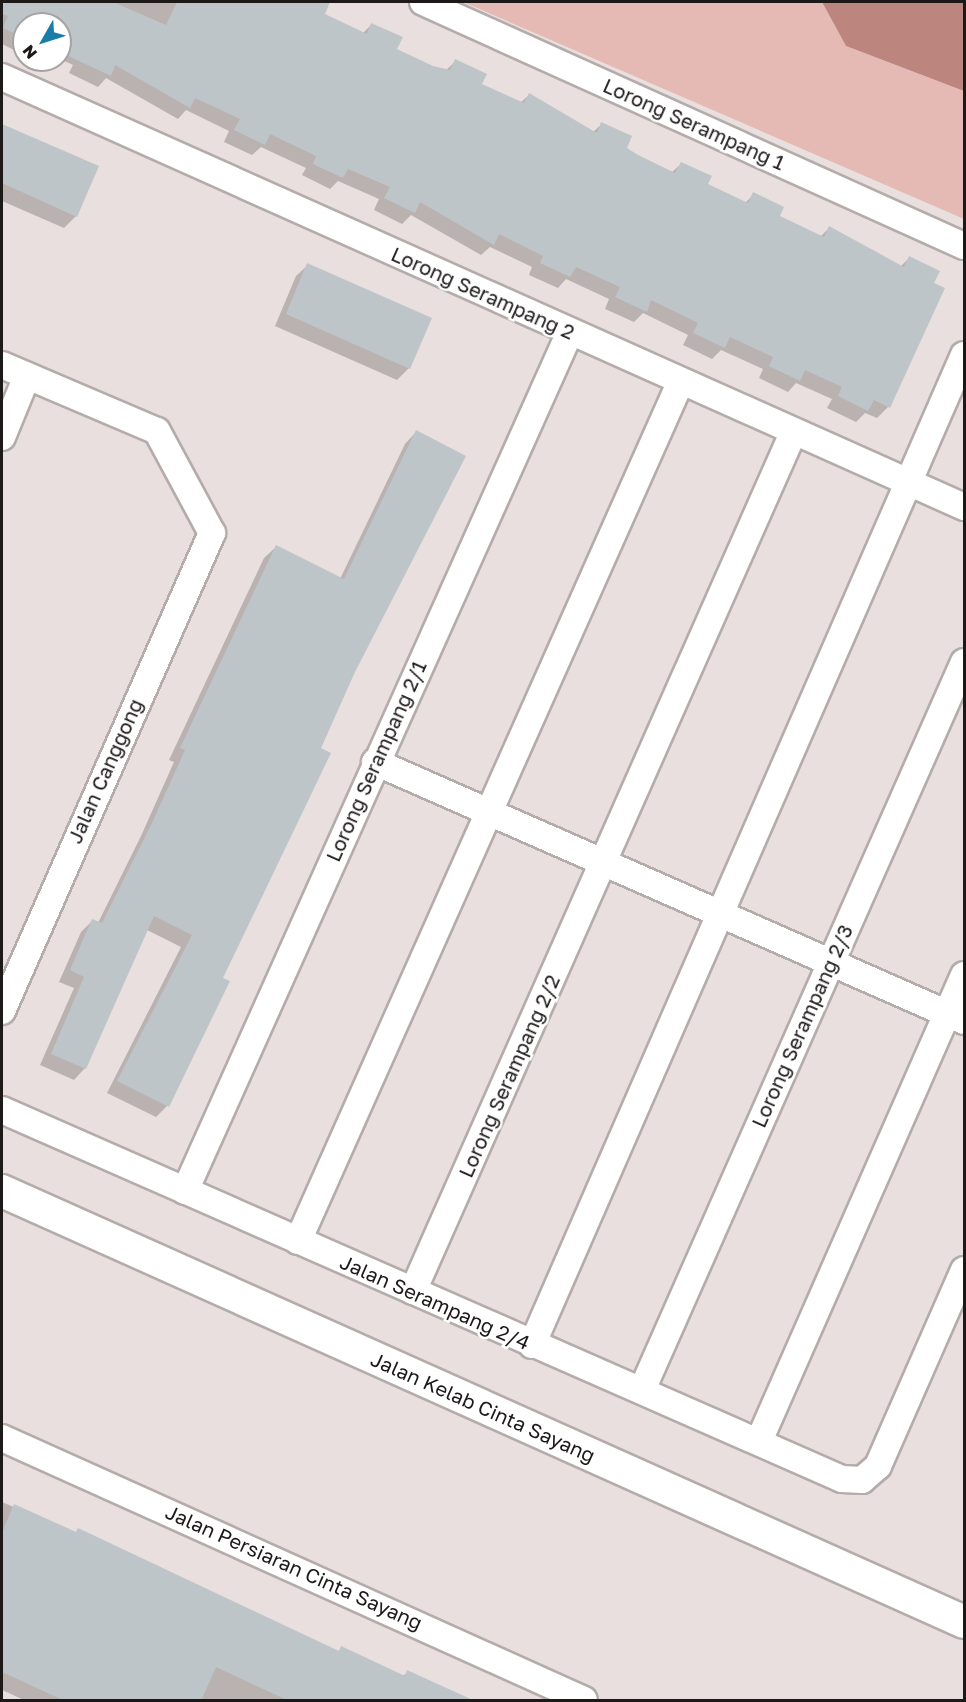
<!DOCTYPE html>
<html>
<head>
<meta charset="utf-8">
<style>
  body { margin:0 }
  #map { position:relative; width:966px; height:1702px; overflow:hidden; background:#e8dfde; font-family:"Golos Text",sans-serif }
  div>[style] { position:absolute }
  [style*='--x'] { left:calc(var(--x)*1px); top:calc(var(--y)*1px); width:calc(var(--w)*1px); rotate:calc(var(--a)*1deg) }
  .green>* { inset:0; background:#e6bab4 }
  .water>* { inset:0; background:#bc857d }
  .shadow>* { inset:0; background:#0003 }
  .building>* { inset:0; background:#bec5c9 }
  .roads { filter:drop-shadow(2px 0 #b4acaa) drop-shadow(-2px 0 #b4acaa) drop-shadow(0 2px #b4acaa) drop-shadow(0 -2px #b4acaa) }
  .minor>* { height:26px; margin:-13px; padding:0 13px; transform-origin:13px; border-radius:13px; background:#fff }
  .major>* { height:32px; margin:-16px; padding:0 16px; transform-origin:16px; border-radius:16px; background:#fff }
  span { translate:-50% -50%; white-space:nowrap; text-align:center; line-height:1.15; -webkit-text-stroke:5px #fff; paint-order:stroke }
  .street-label { font-size:20px; color:#1d1919 }
  .frame { position:absolute; inset:0; border:3px solid #1d1919; pointer-events:none }
  .north { position:absolute; left:12px; top:12px; width:60px; height:60px; box-sizing:border-box; background:#fff; border:2px solid #a5a3a3; border-radius:50%; rotate:231deg; font-size:16px; font-weight:700; line-height:24px; text-align:center; color:#1d1919 }
  .north::after { content:''; display:block; margin:auto; width:21px; height:27px; background:#1a7ca8; clip-path:polygon(50% 0,100% 100%,50% 72%,0 100%) }
</style>
</head>
<body>
<div id="map">
  <div class="green">
    <i style="clip-path:polygon(463px 2px,822px 2px,846px 46px,964px 91px,964px 219px)"></i>
  </div>
  <div class="water">
    <i style="clip-path:polygon(822px 2px,964px 2px,964px 91px,846px 46px)"></i>
  </div>
  <div class="shadow">
    <i style="clip-path:polygon(2px 2px,321px 2px,327px 5px,323px 15px,363px 33px,372px 24px,395px 50px,432px 67px,446px 70px,456px 61px,480px 84px,520px 103px,529px 95px,593px 132px,602px 124px,625px 149px,672px 172px,681px 164px,706px 185px,745px 203px,754px 194px,778px 217px,820px 237px,829px 228px,900px 267px,909px 258px,888px 407px,877px 418px,865px 413px,856px 422px,827px 408px,832px 399px,796px 383px,788px 392px,759px 378px,763px 369px,721px 350px,712px 359px,683px 345px,688px 335px,643px 313px,634px 322px,605px 309px,609px 299px,566px 279px,558px 288px,529px 275px,532px 267px,490px 247px,481px 255px,411px 215px,402px 224px,374px 210px,379px 199px,338px 181px,330px 189px,302px 175px,306px 168px,261px 147px,252px 155px,224px 142px,229px 131px,186px 110px,178px 119px,106px 78px,98px 87px,69px 73px,73px 65px,60px 59px,60px 24px,24px 24px,20px 53px,2px 44px)"></i>
    <i style="clip-path:polygon(2px 126px,97px 167px,76px 216px,64px 228px,2px 201px)"></i>
    <i style="clip-path:polygon(308px 265px,430px 319px,409px 368px,397px 380px,275px 326px,296px 276px)"></i>
    <i style="clip-path:polygon(416px 432px,354px 671px,167px 1106px,156px 1117px,107px 1093px,181px 947px,147px 930px,85px 1068px,74px 1080px,40px 1065px,74px 988px,59px 982px,81px 932px,93px 920px,98px 923px,141px 836px,174px 762px,169px 760px,264px 558px,276px 547px,340px 579px,405px 444px)"></i>
    <i style="clip-path:polygon(2px 1502px,75px 1533px,78px 1530px,338px 1652px,342px 1648px,403px 1676px,408px 1672px,466px 1700px,24px 1700px,2px 1690px)"></i>
  </div>
  <div class="building">
    <i style="clip-path:polygon(2px 2px,113px 2px,166px 25px,177px 2px,330px 2px,325px 14px,367px 34px,371px 23px,403px 37px,397px 49px,433px 66px,450px 70px,455px 59px,487px 74px,482px 84px,524px 103px,529px 93px,597px 133px,601px 122px,632px 136px,627px 148px,638px 155px,675px 173px,681px 162px,712px 176px,708px 184px,748px 203px,753px 192px,784px 207px,780px 216px,824px 237px,829px 226px,904px 267px,909px 256px,940px 271px,934px 283px,945px 288px,890px 408px,874px 400px,868px 411px,838px 396px,842px 387px,805px 370px,800px 381px,769px 366px,773px 357px,730px 337px,725px 348px,693px 333px,698px 323px,651px 300px,647px 312px,615px 297px,620px 287px,576px 267px,570px 277px,540px 263px,543px 256px,499px 234px,494px 245px,420px 202px,415px 213px,384px 198px,390px 187px,348px 169px,343px 178px,313px 164px,316px 156px,270px 134px,265px 145px,234px 130px,240px 119px,195px 98px,190px 108px,115px 65px,111px 76px,60px 52px,60px 24px,24px 24px,24px 38px,3px 28px,8px 16px,2px 14px)"></i>
    <i style="clip-path:polygon(2px 124px,99px 166px,77px 217px,2px 183px)"></i>
    <i style="clip-path:polygon(307px 263px,432px 318px,410px 369px,286px 314px)"></i>
    <i style="clip-path:polygon(416px 430px,466px 456px,355px 672px,321px 748px,331px 753px,223px 978px,230px 981px,169px 1107px,117px 1081px,192px 935px,154px 916px,86px 1069px,51px 1054px,84px 977px,70px 970px,92px 919px,102px 923px,152px 823px,185px 750px,180px 748px,276px 545px,344px 579px)"></i>
    <i style="clip-path:polygon(14px 1504px,76px 1532px,78px 1528px,339px 1651px,341px 1646px,405px 1676px,407px 1670px,475px 1701px,289px 1701px,216px 1667px,201px 1701px,65px 1701px,2px 1672px,2px 1533px)"></i>
  </div>
  <div class="roads">
    <div class="minor">
      <i style="--x:423;--y:2;--w:593;--a:24.28"></i>
      <i style="--x:2;--y:77;--w:1054;--a:24.08"></i>
      <i style="--x:2;--y:365;--w:168;--a:23.1"></i>
      <i style="--x:157;--y:431;--w:116;--a:61.7"></i>
      <i style="--x:212;--y:533;--w:522;--a:113.72"></i>
      <i style="--x:2;--y:437;--w:66;--a:-67.7"></i>
      <i style="--x:375;--y:762;--w:643;--a:23.74"></i>
      <i style="--x:2;--y:1110;--w:917;--a:23.72"></i>
      <i style="--x:842;--y:1479;--w:20;--a:3"></i>
      <i style="--x:862;--y:1480;--w:21;--a:-41"></i>
      <i style="--x:878;--y:1466;--w:214;--a:-66.3"></i>
      <i style="--x:185;--y:1191;--w:941;--a:-65.86"></i>
      <i style="--x:298;--y:1241;--w:939;--a:-66"></i>
      <i style="--x:413;--y:1291;--w:938;--a:-66.11"></i>
      <i style="--x:532;--y:1345;--w:1080;--a:-66.43"></i>
      <i style="--x:642;--y:1390;--w:796;--a:-66.14"></i>
      <i style="--x:2;--y:1438;--w:638;--a:24.24"></i>
      <i style="--x:759;--y:1441;--w:509;--a:-66.25"></i>
    </div>
    <div class="major">
      <i style="--x:2;--y:1191;--w:1054;--a:24.13"></i>
    </div>
  </div>
  <div class="street-label">
    <span style="left:694px;top:124px;rotate:24deg">Lorong Serampang 1</span>
    <span style="left:483px;top:293px;rotate:24deg">Lorong Serampang 2</span>
    <span style="left:376px;top:761px;rotate:-66deg">Lorong Serampang 2/1</span>
    <span style="left:105px;top:771px;rotate:-66deg">Jalan Canggong</span>
    <span style="left:802px;top:1026px;rotate:-66deg">Lorong Serampang 2/3</span>
    <span style="left:509px;top:1076px;rotate:-66deg">Lorong Serampang 2/2</span>
    <span style="left:435px;top:1302px;rotate:24deg">Jalan Serampang 2/4</span>
    <span style="left:483px;top:1407px;rotate:24deg">Jalan Kelab Cinta Sayang</span>
    <span style="left:294px;top:1567px;rotate:24deg">Jalan Persiaran Cinta Sayang</span>
  </div>
  <div class="frame"></div>
  <div class="north">N</div>
</div>
</body>
</html>
